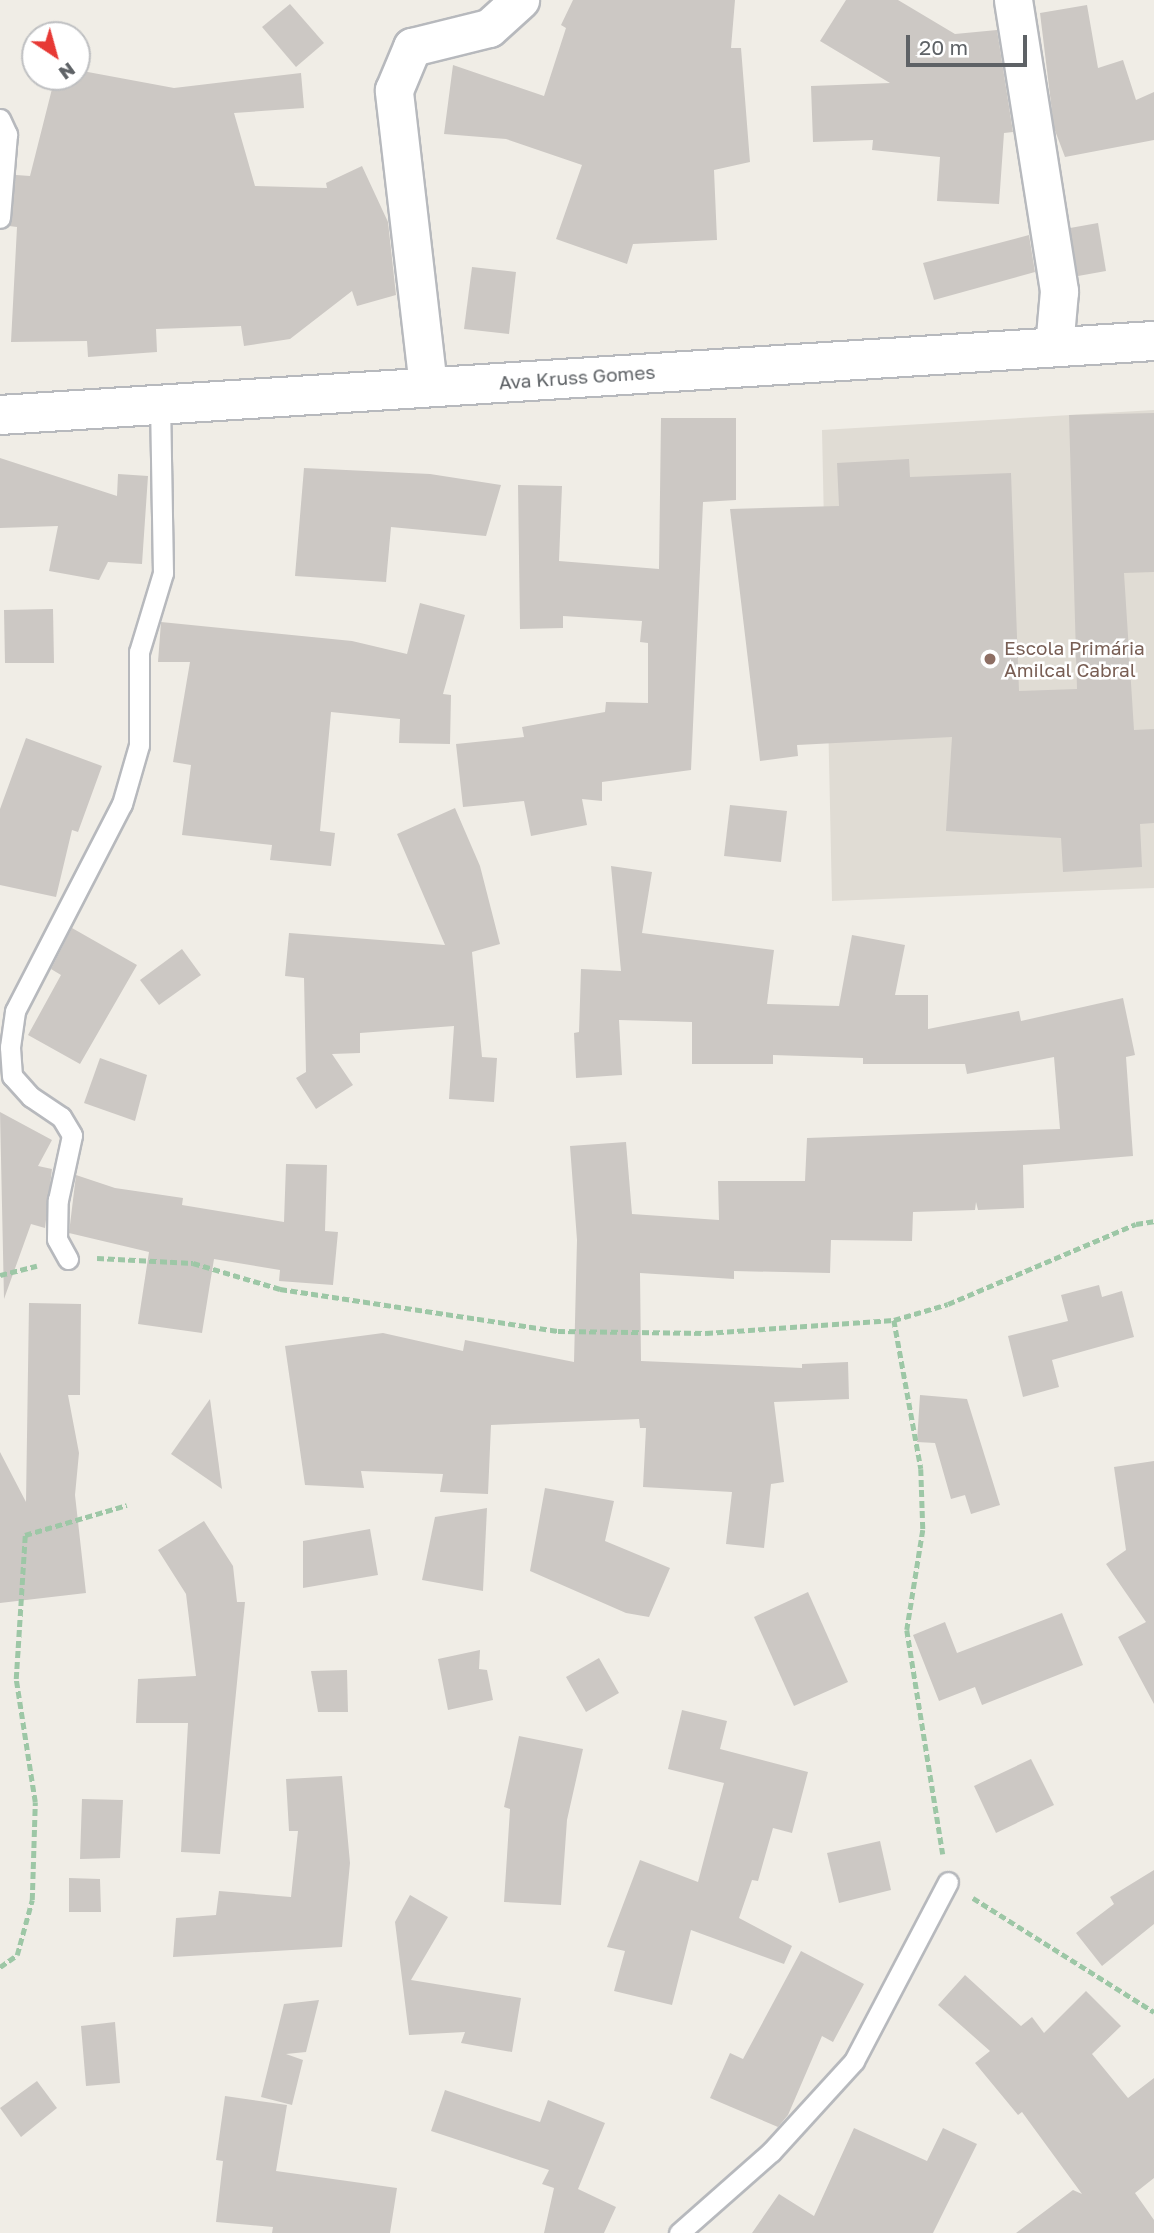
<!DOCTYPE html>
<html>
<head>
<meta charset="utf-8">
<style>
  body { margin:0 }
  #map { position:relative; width:1154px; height:2233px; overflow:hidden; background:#f0ede6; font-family:"Golos Text",sans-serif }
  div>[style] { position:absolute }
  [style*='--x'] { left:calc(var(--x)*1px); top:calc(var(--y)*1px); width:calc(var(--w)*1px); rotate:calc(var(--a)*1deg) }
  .education>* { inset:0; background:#e0dcd4 }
  .building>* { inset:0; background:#ccc8c4 }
  .path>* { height:4.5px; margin-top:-2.25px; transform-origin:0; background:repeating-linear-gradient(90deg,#9dc7a6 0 7px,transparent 0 10.5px) }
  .roads { filter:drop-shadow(2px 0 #b7b9bd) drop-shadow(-2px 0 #b7b9bd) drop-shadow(0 2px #b7b9bd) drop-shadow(0 -2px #b7b9bd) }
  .service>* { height:19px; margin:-9.5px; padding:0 9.5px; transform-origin:9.5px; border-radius:9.5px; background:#fff }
  .minor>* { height:37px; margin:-18.5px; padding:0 18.5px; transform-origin:18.5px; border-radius:18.5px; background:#fff }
  .tertiary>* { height:38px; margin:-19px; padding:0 19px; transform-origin:19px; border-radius:19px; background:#fff }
  .dots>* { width:19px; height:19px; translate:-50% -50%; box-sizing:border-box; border:4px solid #fff; border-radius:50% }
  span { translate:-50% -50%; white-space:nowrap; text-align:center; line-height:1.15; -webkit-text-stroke:5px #fff; paint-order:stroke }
  .street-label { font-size:19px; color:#5e6266 }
  .education-label { font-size:19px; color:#785e54 }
  .left { translate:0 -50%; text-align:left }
  .north { position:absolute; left:21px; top:21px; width:70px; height:70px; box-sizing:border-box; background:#fff; border:2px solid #bfc0c2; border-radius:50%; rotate:144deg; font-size:19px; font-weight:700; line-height:28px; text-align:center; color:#5e6266 }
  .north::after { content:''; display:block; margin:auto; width:24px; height:32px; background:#e73935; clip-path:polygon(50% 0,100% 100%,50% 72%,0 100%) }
  .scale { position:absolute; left:906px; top:35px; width:121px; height:32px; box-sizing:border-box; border:4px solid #5e6266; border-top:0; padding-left:9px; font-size:21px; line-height:24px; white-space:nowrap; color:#5e6266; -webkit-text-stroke:5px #fff; paint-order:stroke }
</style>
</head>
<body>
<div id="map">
  <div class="education">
    <i style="clip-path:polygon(1154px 410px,1154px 888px,832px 901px,822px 430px)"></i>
  </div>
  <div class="building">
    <i style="clip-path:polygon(573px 0,735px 0,731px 48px,741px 48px,750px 162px,714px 170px,717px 240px,633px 244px,627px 264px,556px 239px,582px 165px,506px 139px,444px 134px,453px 65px,544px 96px,566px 28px,561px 25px)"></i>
    <i style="clip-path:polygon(846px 0,898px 0,955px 34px,997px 30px,1013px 132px,1004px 133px,999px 204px,937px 201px,940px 157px,872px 150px,873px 140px,813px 142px,811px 86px,890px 83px,820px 41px)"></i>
    <i style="clip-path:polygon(290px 4px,324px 43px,296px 67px,262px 27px)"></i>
    <i style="clip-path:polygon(1087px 5px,1098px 68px,1123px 60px,1136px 100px,1154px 92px,1154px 140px,1065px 157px,1054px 128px,1040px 13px)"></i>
    <i style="clip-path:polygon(77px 70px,174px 88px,301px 73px,304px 108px,234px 113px,255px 186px,327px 188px,326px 183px,362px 166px,388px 222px,396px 295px,357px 306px,352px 291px,290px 339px,244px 346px,241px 326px,156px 329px,157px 352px,88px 357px,87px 341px,11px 342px,17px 227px,9px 226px,16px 175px,30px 176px,55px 77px,77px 77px)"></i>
    <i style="clip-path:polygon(1098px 223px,1106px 271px,1078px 276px,1070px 228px)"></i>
    <i style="clip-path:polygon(1029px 235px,1035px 272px,934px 300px,923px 263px)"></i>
    <i style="clip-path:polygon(472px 267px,516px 272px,509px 334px,464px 329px)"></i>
    <i style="clip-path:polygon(1154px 413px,1154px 572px,1124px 573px,1134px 730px,1154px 729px,1154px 823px,1140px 824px,1142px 867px,1063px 872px,1061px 838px,946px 831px,952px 737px,797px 745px,798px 756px,760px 761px,730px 509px,839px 506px,837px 463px,909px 459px,910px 477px,1011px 473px,1019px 691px,1077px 689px,1069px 415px)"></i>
    <i style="clip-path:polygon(661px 418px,736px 418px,736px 500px,703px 502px,691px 770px,602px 782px,602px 801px,582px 799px,587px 825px,531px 836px,524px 801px,463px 807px,456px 744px,524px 737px,522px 727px,605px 712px,606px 702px,648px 703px,648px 643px,640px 642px,642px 621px,563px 616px,563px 628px,520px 629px,518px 485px,562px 486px,559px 561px,659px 569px)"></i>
    <i style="clip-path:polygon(0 458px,117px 496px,118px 474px,148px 476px,142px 564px,108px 562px,99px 580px,49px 571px,58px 526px,0 528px)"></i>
    <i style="clip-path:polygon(304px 468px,430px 474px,501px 485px,486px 536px,391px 527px,386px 582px,295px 576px)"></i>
    <i style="clip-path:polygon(420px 603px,465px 615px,443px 694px,451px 695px,450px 744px,399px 743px,400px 719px,331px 712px,320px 831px,335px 833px,331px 866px,270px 860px,272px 845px,182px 835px,191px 765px,173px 762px,190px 662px,158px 662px,161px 622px,352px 641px,407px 654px)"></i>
    <i style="clip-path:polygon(53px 609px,54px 663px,5px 663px,4px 610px)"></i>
    <i style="clip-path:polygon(26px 738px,102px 766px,78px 832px,72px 830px,56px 897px,0 885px,0 809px)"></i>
    <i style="clip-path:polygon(730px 805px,787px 811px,781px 862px,724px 856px)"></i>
    <i style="clip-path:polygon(455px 808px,480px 866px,500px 944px,472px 952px,482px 1057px,497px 1058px,494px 1102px,449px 1099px,454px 1026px,360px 1033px,360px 1053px,332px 1054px,353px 1085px,316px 1109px,296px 1078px,306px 1072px,304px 978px,285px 976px,289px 933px,445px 945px,397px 834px)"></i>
    <i style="clip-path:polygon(611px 866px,652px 872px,642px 933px,774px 950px,767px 1004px,839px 1006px,852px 935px,905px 945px,895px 995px,928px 995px,928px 1029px,1019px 1011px,1021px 1021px,1123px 998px,1135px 1055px,1126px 1057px,1133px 1156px,1023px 1165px,1024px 1208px,978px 1210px,976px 1202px,975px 1210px,913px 1212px,912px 1241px,831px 1240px,830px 1273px,734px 1271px,734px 1279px,640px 1273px,641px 1361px,802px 1368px,802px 1364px,848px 1362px,849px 1399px,774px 1402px,784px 1482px,771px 1484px,764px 1548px,726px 1544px,732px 1492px,643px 1487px,646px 1428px,640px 1428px,639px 1419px,491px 1425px,488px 1494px,440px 1492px,443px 1474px,361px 1471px,364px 1488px,305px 1485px,285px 1346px,383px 1333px,463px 1351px,465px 1340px,574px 1362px,577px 1240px,570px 1146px,626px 1142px,632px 1214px,719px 1220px,718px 1181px,805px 1181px,807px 1138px,1060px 1129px,1054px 1057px,967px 1074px,965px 1064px,863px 1064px,863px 1058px,773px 1055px,773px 1064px,692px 1064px,692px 1022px,619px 1020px,622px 1075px,576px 1078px,574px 1033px,579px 1032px,581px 969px,621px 971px)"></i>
    <i style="clip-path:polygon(72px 928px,137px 965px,80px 1064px,28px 1035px,61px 975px,51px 969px)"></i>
    <i style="clip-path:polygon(182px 949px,201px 975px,159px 1005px,140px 980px)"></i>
    <i style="clip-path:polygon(100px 1058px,147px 1075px,135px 1121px,84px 1103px)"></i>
    <i style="clip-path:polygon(0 1112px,52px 1140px,38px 1166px,52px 1169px,45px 1228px,31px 1224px,4px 1299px)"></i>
    <i style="clip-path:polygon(286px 1164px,327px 1165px,325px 1231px,338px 1232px,333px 1285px,279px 1281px,280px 1270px,214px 1259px,202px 1333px,138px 1324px,149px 1252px,69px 1233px,76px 1175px,115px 1188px,183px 1198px,182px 1205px,284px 1222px)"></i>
    <i style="clip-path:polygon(1099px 1285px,1102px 1297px,1122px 1291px,1134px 1337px,1052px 1360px,1059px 1387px,1023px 1397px,1008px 1336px,1068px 1321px,1061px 1295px)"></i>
    <i style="clip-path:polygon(29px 1303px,81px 1304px,80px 1395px,68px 1395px,79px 1453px,75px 1495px,86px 1593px,0 1603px,0 1452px,26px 1502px)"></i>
    <i style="clip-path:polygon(920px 1395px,967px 1399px,1000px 1505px,971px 1514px,965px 1495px,951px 1499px,935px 1443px,917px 1442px)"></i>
    <i style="clip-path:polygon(210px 1399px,222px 1489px,171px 1454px)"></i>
    <i style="clip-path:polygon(1154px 1461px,1154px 1704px,1118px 1637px,1146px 1622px,1106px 1564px,1126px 1550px,1114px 1467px)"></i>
    <i style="clip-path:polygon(545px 1488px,614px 1501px,605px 1541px,670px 1568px,649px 1617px,626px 1613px,530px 1571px)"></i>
    <i style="clip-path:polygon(487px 1508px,483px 1591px,422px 1580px,435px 1517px)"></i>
    <i style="clip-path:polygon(204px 1521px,233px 1566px,237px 1602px,245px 1602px,220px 1854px,181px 1852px,188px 1723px,136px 1723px,138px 1679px,196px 1676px,186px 1594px,158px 1550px)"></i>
    <i style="clip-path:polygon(370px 1529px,378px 1575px,303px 1588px,303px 1541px)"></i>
    <i style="clip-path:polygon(808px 1592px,848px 1682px,794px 1706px,754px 1617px)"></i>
    <i style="clip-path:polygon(1062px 1613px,1083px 1665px,982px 1705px,975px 1687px,939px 1701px,913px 1635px,945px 1622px,957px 1653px)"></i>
    <i style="clip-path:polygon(480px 1650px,479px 1669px,487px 1670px,493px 1700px,448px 1710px,438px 1659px)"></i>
    <i style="clip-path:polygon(599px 1658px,619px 1693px,586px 1712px,566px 1677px)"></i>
    <i style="clip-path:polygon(347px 1670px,348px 1712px,318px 1712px,311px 1671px)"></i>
    <i style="clip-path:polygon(682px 1710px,727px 1721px,720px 1749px,808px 1772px,792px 1833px,773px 1828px,758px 1881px,752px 1880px,739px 1918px,792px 1946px,784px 1964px,691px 1930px,672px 2005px,614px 1991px,625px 1951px,607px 1947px,640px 1860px,698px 1882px,724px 1783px,668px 1769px)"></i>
    <i style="clip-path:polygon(519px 1736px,583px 1749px,567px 1820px,561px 1905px,504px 1902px,510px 1809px,504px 1807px)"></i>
    <i style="clip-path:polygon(1031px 1759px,1054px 1805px,996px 1833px,974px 1786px)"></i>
    <i style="clip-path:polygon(342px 1776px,350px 1863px,342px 1947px,173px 1957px,176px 1918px,216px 1915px,219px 1891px,291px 1897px,298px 1831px,289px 1831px,286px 1779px)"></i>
    <i style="clip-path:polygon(82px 1799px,123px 1800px,120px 1858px,80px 1859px)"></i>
    <i style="clip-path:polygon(880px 1841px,891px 1890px,839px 1903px,827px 1853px)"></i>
    <i style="clip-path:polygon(1154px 1870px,1154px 1924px,1102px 1966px,1076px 1933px,1114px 1904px,1110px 1897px)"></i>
    <i style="clip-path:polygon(69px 1878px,100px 1879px,101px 1912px,69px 1912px)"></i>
    <i style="clip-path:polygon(410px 1895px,448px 1917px,411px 1980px,521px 1998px,512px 2052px,461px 2043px,465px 2032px,409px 2035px,395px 1922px)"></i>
    <i style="clip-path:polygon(801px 1951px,864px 1984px,833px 2042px,822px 2036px,788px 2115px,778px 2127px,710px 2098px,730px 2053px,743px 2059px)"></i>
    <i style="clip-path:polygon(965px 1975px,1021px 2026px,1032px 2017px,1044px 2033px,1086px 1991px,1121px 2026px,1092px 2054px,1128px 2098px,1154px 2078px,1154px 2178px,1135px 2193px,1154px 2220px,1154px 2233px,1016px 2233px,1073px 2190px,1082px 2194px,1022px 2112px,1018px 2115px,975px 2063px,990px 2051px,938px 2005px)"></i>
    <i style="clip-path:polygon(319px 2000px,306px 2052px,286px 2054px,303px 2060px,292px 2105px,261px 2097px,284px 2004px)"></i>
    <i style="clip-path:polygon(115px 2022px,120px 2083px,86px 2086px,81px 2026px)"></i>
    <i style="clip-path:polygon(37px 2081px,57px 2108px,21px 2137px,0 2108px)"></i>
    <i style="clip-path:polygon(445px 2090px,540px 2122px,548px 2100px,605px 2123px,578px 2189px,616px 2207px,604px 2233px,544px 2233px,554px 2188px,542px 2184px,549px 2170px,431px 2131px)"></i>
    <i style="clip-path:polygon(225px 2096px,287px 2105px,276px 2171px,397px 2188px,390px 2233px,272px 2233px,273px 2227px,216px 2222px,223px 2161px,216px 2160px)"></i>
    <i style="clip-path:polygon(854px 2128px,927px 2161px,943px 2128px,977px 2144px,933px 2233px,752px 2233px,779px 2194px,814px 2216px)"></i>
  </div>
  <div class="path">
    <i style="--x:97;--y:1258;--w:96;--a:3"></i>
    <i style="--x:193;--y:1263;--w:91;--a:16.6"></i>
    <i style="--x:280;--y:1289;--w:281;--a:8.6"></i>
    <i style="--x:558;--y:1331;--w:148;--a:0.8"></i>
    <i style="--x:706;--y:1333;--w:188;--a:-4"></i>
    <i style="--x:894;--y:1320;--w:56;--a:-16.5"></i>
    <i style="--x:948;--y:1304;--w:204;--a:-23.1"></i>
    <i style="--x:1136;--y:1224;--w:18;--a:-9"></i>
    <i style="--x:0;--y:1275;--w:38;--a:-14"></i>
    <i style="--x:894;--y:1320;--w:151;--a:79.7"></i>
    <i style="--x:921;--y:1469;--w:61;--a:88.1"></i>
    <i style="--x:923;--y:1530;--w:101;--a:99.1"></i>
    <i style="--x:907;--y:1630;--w:227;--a:80.9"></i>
    <i style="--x:973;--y:1898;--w:214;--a:32.2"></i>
    <i style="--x:0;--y:1967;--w:21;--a:-35"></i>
    <i style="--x:17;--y:1955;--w:57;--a:-74.7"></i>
    <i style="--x:32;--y:1900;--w:98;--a:-88.2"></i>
    <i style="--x:35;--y:1802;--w:124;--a:-98.8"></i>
    <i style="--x:16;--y:1679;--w:144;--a:-86.4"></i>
    <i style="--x:25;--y:1535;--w:106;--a:-16.4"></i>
  </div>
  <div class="roads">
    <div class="service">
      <i style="--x:0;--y:119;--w:17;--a:65"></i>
      <i style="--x:7;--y:134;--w:84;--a:94.8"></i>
      <i style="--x:68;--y:1259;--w:23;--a:-119"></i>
      <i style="--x:57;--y:1239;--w:39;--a:-89"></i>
      <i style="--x:58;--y:1200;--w:66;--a:-77.8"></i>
      <i style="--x:72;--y:1135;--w:21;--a:-121"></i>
      <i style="--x:61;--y:1117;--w:36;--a:-146"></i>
      <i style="--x:31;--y:1097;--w:28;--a:-132"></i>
      <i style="--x:12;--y:1076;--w:29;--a:-94"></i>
      <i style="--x:10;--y:1047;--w:36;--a:-82"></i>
      <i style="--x:15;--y:1011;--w:233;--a:-62.7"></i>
      <i style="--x:122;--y:804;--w:61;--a:-73.9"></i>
      <i style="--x:139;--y:745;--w:93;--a:-90"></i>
      <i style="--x:139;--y:652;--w:83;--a:-73.1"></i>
      <i style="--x:163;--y:573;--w:169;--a:-91"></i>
      <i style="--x:679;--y:2233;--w:123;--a:-41.4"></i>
      <i style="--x:771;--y:2152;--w:123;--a:-47.6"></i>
      <i style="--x:854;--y:2061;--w:202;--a:-62.3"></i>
    </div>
    <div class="minor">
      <i style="--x:1013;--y:0;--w:295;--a:81"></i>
      <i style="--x:1059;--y:291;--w:56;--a:95.1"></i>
      <i style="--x:428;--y:386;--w:298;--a:-96.6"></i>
      <i style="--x:394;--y:90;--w:47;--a:-67.3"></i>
      <i style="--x:412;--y:47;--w:79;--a:-13.9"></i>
      <i style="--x:489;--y:28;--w:42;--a:-42.1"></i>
    </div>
    <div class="tertiary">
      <i style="--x:0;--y:415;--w:1156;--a:-3.67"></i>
    </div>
  </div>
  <div class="dots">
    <i style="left:990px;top:659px;background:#8d6e63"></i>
  </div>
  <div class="street-label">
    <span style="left:577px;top:377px;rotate:-4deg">Ava Kruss Gomes</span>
  </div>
  <div class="education-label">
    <span class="left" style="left:1004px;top:659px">Escola Primária<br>Amilcal Cabral</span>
  </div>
  <div class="north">N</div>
  <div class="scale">20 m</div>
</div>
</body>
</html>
